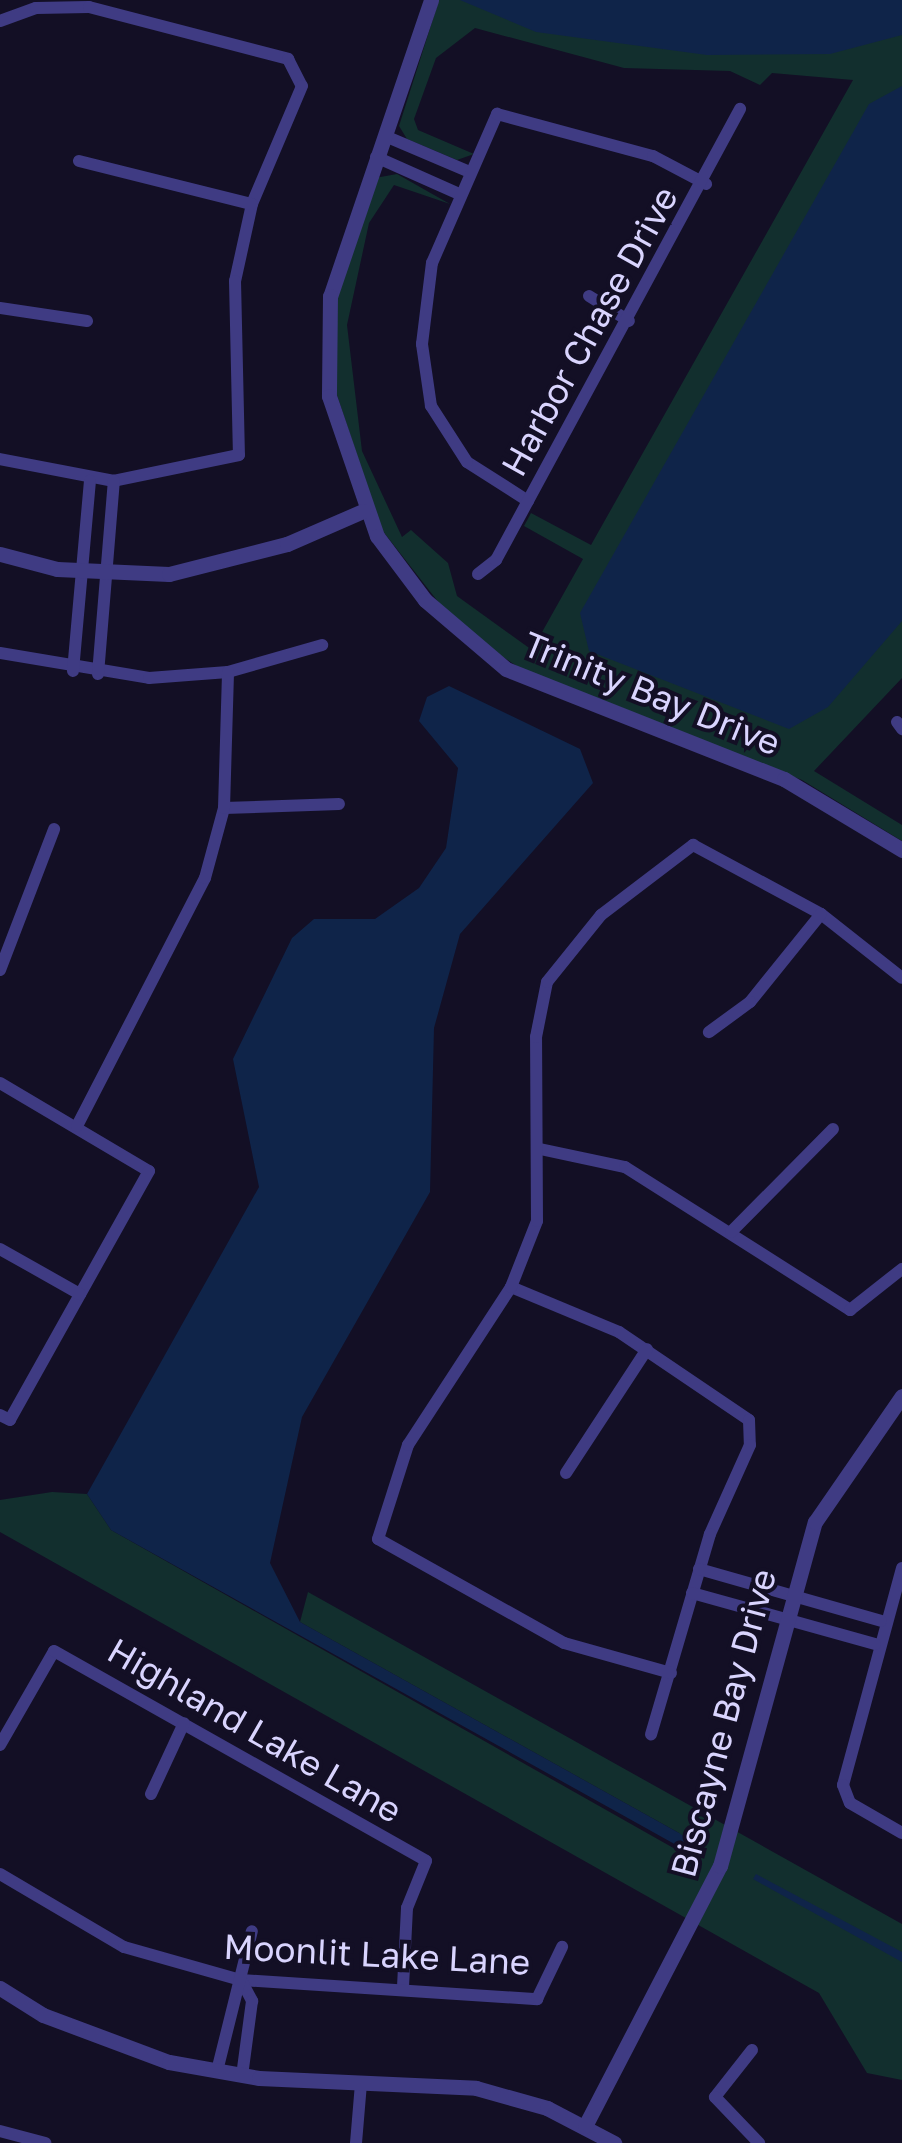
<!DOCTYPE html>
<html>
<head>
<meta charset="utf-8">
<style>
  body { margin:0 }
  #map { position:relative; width:902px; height:2143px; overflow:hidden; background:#130f25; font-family:"Golos Text",sans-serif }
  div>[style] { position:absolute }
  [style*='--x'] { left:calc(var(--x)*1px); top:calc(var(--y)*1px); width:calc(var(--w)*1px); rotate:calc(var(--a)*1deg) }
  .green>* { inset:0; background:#122f2e }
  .water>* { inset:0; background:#0f2449 }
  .minor>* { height:12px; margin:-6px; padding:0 6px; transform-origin:6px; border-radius:6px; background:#3f3b83 }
  .tertiary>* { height:15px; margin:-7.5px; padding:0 7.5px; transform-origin:7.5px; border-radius:7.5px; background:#3f3b83 }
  span { translate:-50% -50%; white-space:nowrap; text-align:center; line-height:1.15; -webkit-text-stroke:8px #130f25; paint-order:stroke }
  .street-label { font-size:35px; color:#d9d4fe }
</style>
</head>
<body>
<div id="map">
  <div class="green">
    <i style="clip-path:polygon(439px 0,902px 0,902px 678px,814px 771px,902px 825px,902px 841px,802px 780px,526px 672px,488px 647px,443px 608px,382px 530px,335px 389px,338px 290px,375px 178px,397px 174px,450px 204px,394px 185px,369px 223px,347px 325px,362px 451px,402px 537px,411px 530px,448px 563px,457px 596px,532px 650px,583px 559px,524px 526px,531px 513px,591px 545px,853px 80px,772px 73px,760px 85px,730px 71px,624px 68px,475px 28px,436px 58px,414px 119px,418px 130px,474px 154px,457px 160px,407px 139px,399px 126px)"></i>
    <i style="clip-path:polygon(52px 1492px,87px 1494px,111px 1530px,684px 1854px,679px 1833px,300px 1622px,308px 1592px,902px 1924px,902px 2080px,867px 2073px,819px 1993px,0 1532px,0 1500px)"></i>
  </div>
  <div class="water">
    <i style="clip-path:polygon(460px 0,902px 0,902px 35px,830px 54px,707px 55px,536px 32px)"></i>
    <i style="clip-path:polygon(902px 86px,902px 621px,828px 707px,789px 729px,589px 651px,580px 613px,869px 104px)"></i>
    <i style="clip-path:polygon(449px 686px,580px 749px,593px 783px,460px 934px,434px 1028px,430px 1192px,302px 1417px,270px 1563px,300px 1622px,679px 1833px,699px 1847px,696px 1856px,111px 1530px,87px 1494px,259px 1187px,233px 1059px,292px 938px,314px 919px,375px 919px,419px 888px,446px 848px,458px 768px,419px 721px,427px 697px)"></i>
    <i style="clip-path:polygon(756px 1874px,902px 1952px,902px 1962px,753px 1879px)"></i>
  </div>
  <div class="minor">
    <i style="--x:0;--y:21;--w:38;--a:-20"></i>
    <i style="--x:36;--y:8;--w:53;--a:-1.1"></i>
    <i style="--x:89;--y:7;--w:206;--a:14.6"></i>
    <i style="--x:288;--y:59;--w:30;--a:63"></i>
    <i style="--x:302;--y:86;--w:128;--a:113"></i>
    <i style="--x:252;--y:204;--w:79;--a:102.4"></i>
    <i style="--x:235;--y:281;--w:174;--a:88.7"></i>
    <i style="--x:239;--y:455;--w:128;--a:168.3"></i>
    <i style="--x:114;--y:481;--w:116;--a:-169.1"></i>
    <i style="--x:385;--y:136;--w:92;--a:23"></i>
    <i style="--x:376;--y:157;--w:91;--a:24"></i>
    <i style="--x:79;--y:161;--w:178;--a:14"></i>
    <i style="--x:589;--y:296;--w:47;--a:32"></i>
    <i style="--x:0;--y:308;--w:88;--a:8.5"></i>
    <i style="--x:528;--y:501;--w:72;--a:-147.4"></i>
    <i style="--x:467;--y:462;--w:67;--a:-122.7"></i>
    <i style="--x:431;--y:406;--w:63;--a:-98.3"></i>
    <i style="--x:422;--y:344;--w:82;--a:-83"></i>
    <i style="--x:432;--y:263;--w:163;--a:-66.4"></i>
    <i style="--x:497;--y:114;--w:162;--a:15.1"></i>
    <i style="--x:653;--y:156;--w:60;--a:27.8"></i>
    <i style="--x:478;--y:574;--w:23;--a:-38"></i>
    <i style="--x:496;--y:560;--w:513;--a:-61.59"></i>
    <i style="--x:0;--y:653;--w:151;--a:9.5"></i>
    <i style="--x:149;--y:678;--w:79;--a:-4.3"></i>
    <i style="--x:228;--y:672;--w:98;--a:-16"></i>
    <i style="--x:73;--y:671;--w:191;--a:-84.9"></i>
    <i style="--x:98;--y:674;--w:194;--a:-85.3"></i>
    <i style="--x:897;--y:722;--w:9;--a:54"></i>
    <i style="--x:224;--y:808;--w:115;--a:-2"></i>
    <i style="--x:821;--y:914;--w:103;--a:38.3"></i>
    <i style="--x:0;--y:970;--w:151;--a:-69"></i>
    <i style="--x:0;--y:1083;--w:173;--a:30.6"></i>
    <i style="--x:149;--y:1171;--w:285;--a:119.2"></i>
    <i style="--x:10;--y:1420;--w:11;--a:-153"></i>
    <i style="--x:77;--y:1126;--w:279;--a:-62.7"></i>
    <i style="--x:205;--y:878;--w:73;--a:-74.8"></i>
    <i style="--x:224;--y:808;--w:136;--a:-88.3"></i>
    <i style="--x:540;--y:1149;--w:87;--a:12"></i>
    <i style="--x:625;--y:1167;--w:267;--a:32.4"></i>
    <i style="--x:850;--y:1310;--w:66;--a:-38.3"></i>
    <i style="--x:731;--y:1232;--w:145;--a:-45.3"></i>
    <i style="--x:0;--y:1249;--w:92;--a:29.4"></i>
    <i style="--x:511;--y:1287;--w:117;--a:22.6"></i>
    <i style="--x:619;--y:1332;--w:157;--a:34.1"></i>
    <i style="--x:749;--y:1420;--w:25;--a:88"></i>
    <i style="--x:750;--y:1445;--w:98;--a:114.2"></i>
    <i style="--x:710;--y:1534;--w:209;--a:106.4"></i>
    <i style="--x:566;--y:1473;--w:148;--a:-56.8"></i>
    <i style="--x:902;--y:1568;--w:225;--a:105.2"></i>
    <i style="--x:843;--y:1785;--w:19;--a:69"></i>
    <i style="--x:850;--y:1803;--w:60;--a:30"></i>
    <i style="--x:699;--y:1569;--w:189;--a:15.9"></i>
    <i style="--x:692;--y:1593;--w:190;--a:15.6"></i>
    <i style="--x:671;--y:1673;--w:111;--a:-164.3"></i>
    <i style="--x:564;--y:1643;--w:213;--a:-150.8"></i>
    <i style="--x:378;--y:1539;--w:99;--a:-72.3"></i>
    <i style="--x:408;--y:1445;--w:189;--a:-56.9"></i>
    <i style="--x:511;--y:1287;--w:71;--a:-68.5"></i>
    <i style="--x:537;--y:1221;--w:184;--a:-90.3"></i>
    <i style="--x:536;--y:1037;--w:56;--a:-78.7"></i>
    <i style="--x:547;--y:982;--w:86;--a:-51.1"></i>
    <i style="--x:601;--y:915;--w:116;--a:-37.3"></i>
    <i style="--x:693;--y:845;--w:145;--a:28.3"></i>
    <i style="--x:821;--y:914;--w:113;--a:128.9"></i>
    <i style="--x:750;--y:1002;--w:51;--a:143.8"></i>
    <i style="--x:0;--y:1745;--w:108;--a:-60.1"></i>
    <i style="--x:54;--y:1651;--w:427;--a:29.4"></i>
    <i style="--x:426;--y:1861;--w:51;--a:112"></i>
    <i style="--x:407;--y:1908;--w:78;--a:92.9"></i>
    <i style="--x:151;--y:1794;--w:78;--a:-65.1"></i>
    <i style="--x:0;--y:1874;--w:144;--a:30.5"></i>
    <i style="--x:124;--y:1947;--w:122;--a:15.8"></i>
    <i style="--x:241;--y:1980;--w:297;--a:3.7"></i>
    <i style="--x:537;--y:1999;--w:58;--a:-64.3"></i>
    <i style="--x:241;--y:1980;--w:24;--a:62"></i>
    <i style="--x:252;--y:2001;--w:76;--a:97.6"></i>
    <i style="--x:752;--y:2050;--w:60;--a:128.2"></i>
    <i style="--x:715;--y:2097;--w:64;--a:46.3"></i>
    <i style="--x:217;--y:2071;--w:144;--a:-76"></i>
    <i style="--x:0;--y:2131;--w:47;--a:14.9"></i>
    <i style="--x:356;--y:2143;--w:59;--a:-85.2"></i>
  </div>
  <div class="tertiary">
    <i style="--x:431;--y:0;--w:313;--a:108.8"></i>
    <i style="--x:330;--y:296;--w:100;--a:90.6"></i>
    <i style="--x:329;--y:396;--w:148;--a:71.1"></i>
    <i style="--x:377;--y:536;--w:80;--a:53.1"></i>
    <i style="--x:425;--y:600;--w:106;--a:40.4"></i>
    <i style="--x:506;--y:669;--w:299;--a:21.6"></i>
    <i style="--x:784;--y:779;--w:138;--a:31"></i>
    <i style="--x:0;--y:554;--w:59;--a:14.7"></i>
    <i style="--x:57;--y:569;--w:112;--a:2.6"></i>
    <i style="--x:169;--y:574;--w:122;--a:-14.3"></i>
    <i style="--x:287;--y:544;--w:83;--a:-23.5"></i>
    <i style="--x:0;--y:1988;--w:51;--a:32.1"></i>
    <i style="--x:43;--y:2015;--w:134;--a:20.5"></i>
    <i style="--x:169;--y:2062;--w:91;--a:10.1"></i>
    <i style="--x:259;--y:2078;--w:217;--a:2.6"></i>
    <i style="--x:476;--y:2088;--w:74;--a:15.7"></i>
    <i style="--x:547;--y:2108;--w:76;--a:27.6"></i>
    <i style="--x:585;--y:2126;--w:293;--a:-62.6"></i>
    <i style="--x:720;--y:1866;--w:357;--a:-74.6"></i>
    <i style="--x:815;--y:1522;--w:153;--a:-55.4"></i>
  </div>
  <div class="street-label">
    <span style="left:589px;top:331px;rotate:-61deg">Harbor Chase Drive</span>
    <span style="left:652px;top:693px;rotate:22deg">Trinity Bay Drive</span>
    <span style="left:723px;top:1723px;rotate:-75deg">Biscayne Bay Drive</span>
    <span style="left:255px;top:1730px;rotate:30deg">Highland Lake Lane</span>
    <span style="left:377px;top:1954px;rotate:3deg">Moonlit Lake Lane</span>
  </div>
</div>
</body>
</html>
